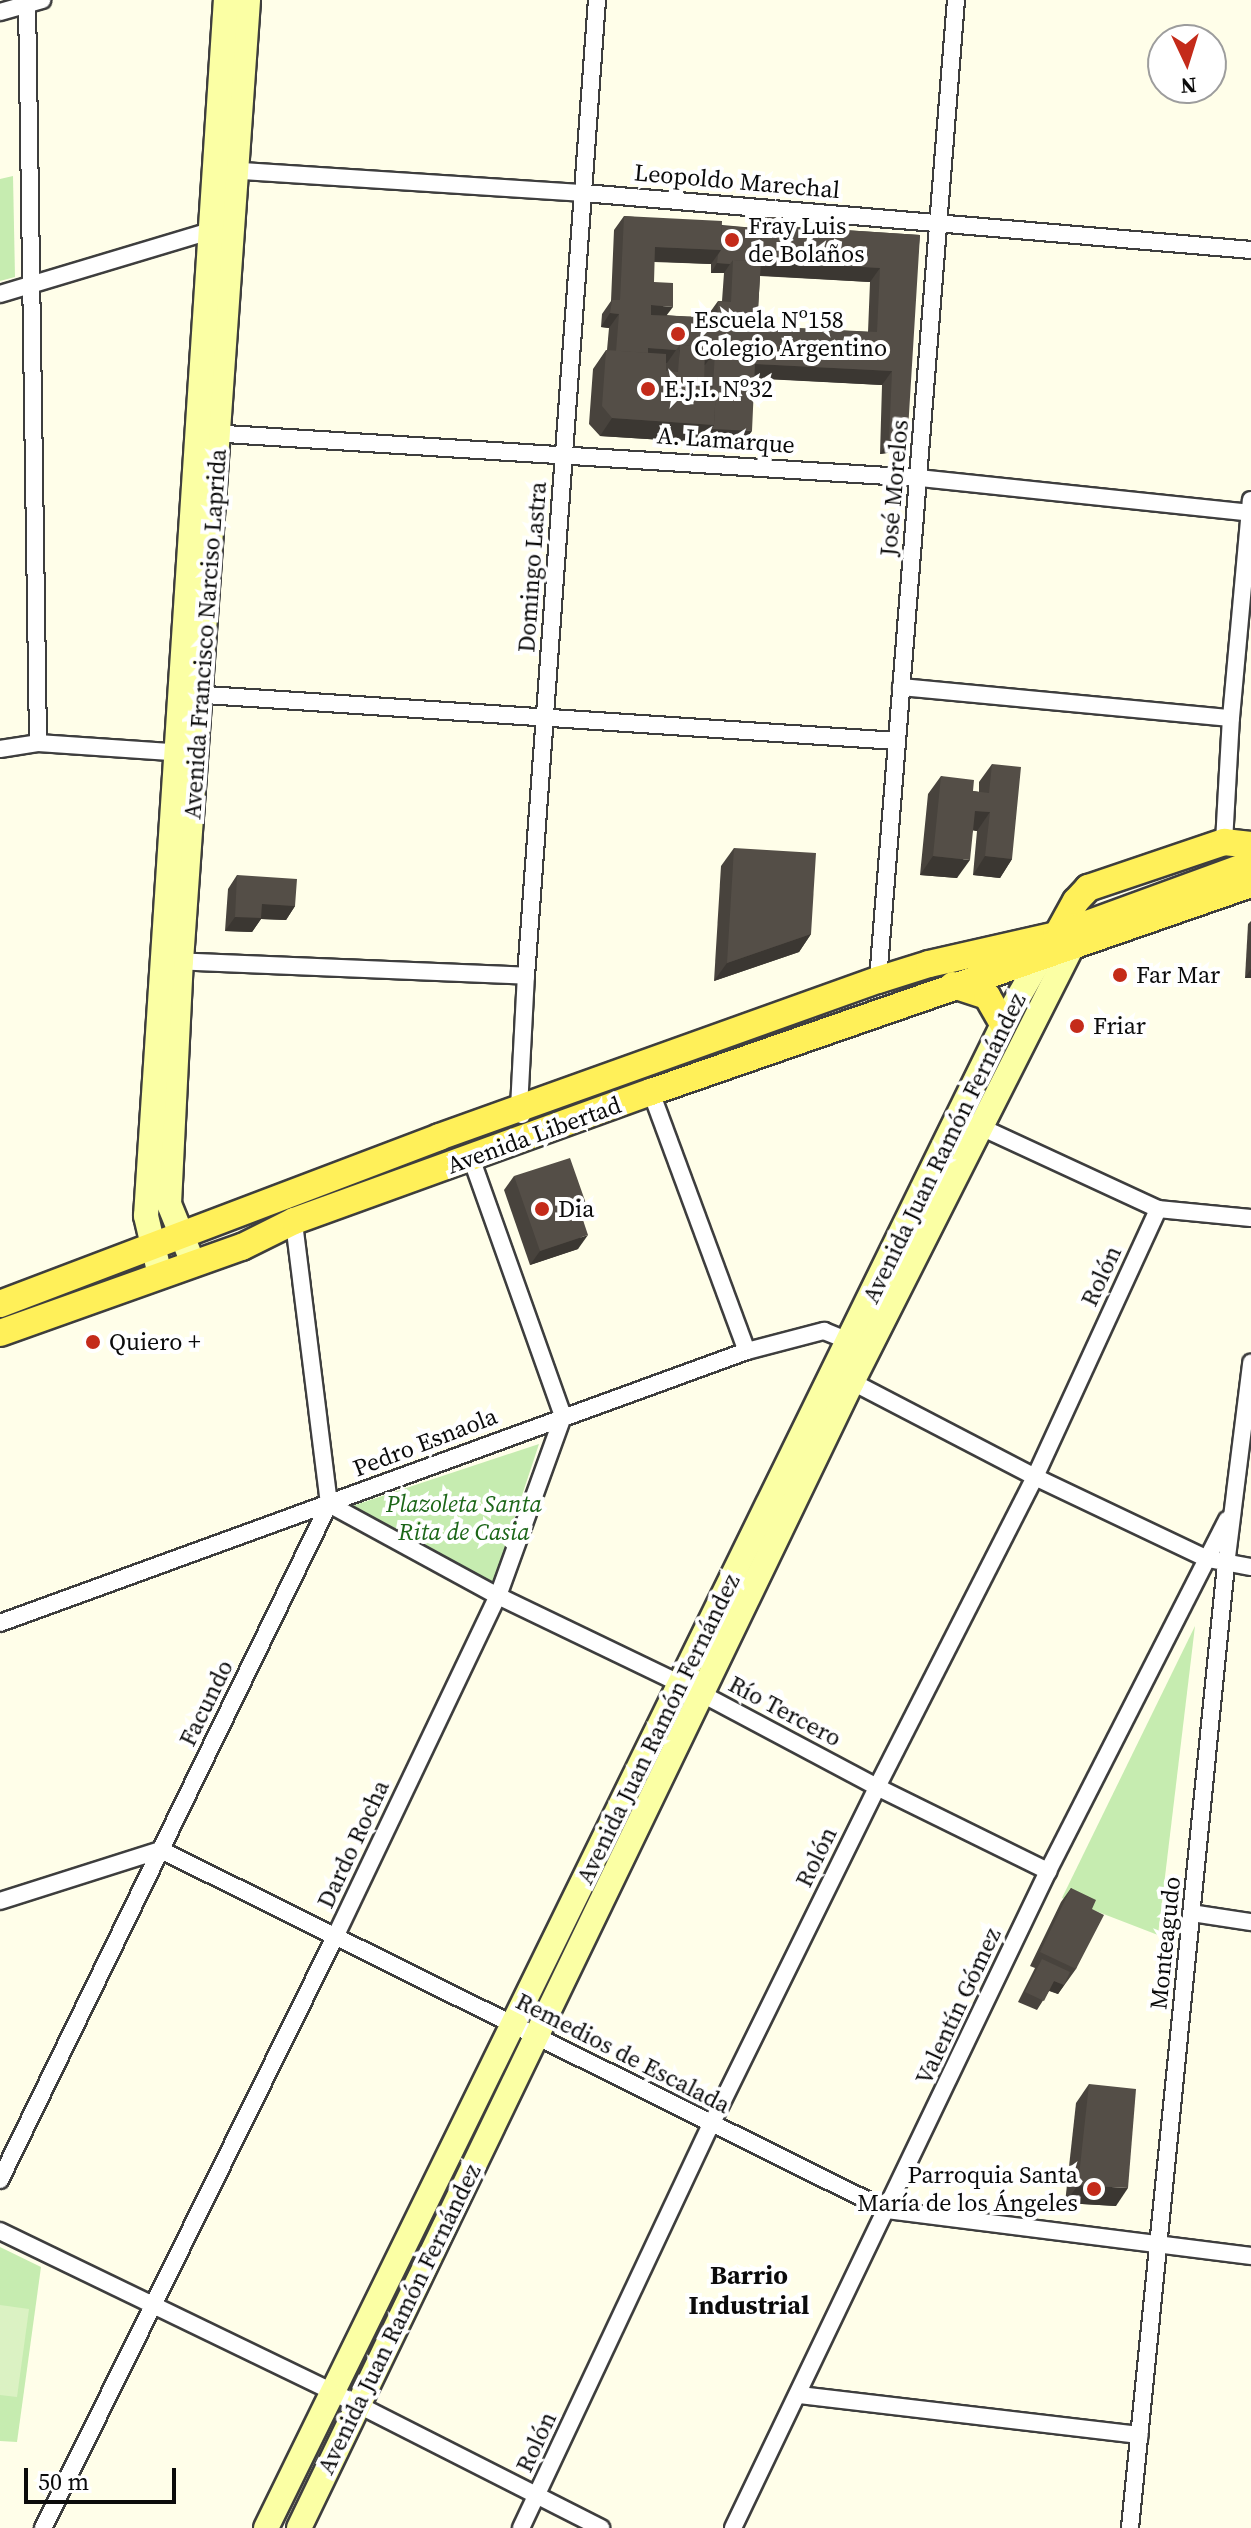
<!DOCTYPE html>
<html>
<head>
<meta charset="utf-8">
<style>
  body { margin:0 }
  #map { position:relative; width:1251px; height:2528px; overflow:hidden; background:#fffee9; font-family:"Source Serif 4",serif }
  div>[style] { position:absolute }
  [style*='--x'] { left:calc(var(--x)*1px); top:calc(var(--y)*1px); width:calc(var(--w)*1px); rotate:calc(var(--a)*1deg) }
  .green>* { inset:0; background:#c6ecb0 }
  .pitch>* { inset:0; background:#dbf2c3 }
  .roads { filter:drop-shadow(2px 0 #3e3e3e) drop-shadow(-2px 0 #3e3e3e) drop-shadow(0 2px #3e3e3e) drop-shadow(0 -2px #3e3e3e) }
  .street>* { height:16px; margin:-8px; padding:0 8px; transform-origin:8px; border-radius:8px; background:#fff }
  .secondary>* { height:24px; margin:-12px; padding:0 12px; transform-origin:12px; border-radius:12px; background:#fbffa4 }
  .primary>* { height:26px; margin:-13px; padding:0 13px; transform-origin:13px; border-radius:13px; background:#fff059 }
  .wall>* { inset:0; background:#48433d }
  .shaded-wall>* { inset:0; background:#3b3732 }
  .building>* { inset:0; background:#544e47 }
  .dots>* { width:22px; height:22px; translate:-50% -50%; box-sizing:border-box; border:4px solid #fff; border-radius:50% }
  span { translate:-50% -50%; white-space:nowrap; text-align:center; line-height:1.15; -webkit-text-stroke:8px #fff; paint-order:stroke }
  .street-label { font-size:24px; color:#0b0b0b }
  .poi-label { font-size:24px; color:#0b0b0b }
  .left { translate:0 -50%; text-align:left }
  .right { translate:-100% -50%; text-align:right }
  .park-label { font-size:24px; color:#1c6618; font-style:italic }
  .neighbourhood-label { font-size:26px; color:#0b0b0b; font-weight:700 }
  .north { position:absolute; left:1147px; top:24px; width:80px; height:80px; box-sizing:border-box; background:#fff; border:2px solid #9d9d9d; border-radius:50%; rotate:176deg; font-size:22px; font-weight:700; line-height:32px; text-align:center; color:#0b0b0b }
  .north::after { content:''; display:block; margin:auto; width:28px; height:36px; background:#c42b1a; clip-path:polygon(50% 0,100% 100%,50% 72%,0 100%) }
  .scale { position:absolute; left:24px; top:2468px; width:152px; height:36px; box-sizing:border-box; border:4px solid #0b0b0b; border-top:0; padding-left:10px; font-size:24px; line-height:28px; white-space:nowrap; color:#0b0b0b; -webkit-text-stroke:6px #fff; paint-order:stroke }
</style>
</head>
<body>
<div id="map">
  <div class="green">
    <i style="clip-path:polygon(13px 176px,15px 277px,0 281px,0 179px)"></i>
    <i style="clip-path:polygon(539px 1444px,492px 1586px,346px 1508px)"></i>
    <i style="clip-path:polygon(1195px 1626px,1158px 1935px,1062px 1898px)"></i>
    <i style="clip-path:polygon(0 2247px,41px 2267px,17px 2442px,0 2441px)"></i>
  </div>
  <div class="pitch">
    <i style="clip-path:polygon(0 2305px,29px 2309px,17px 2397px,0 2395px)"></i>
  </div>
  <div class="roads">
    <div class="street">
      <i style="--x:27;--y:0;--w:743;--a:89.15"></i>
      <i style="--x:0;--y:12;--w:44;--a:-15.9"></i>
      <i style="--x:227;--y:170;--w:358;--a:3.7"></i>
      <i style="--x:584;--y:193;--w:669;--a:4.88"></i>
      <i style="--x:0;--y:294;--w:230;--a:-16.7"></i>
      <i style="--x:210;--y:433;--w:710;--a:3.63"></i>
      <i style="--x:919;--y:478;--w:333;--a:6"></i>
      <i style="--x:901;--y:687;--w:331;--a:5.4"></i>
      <i style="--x:191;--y:694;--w:707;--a:3.81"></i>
      <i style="--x:0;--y:749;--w:38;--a:-9"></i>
      <i style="--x:38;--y:743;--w:147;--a:3.9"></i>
      <i style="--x:1224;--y:842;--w:124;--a:-86.8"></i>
      <i style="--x:1231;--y:718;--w:219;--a:-84.8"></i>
      <i style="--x:174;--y:961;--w:352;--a:2.4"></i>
      <i style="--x:878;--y:980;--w:983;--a:-85.45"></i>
      <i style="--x:651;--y:1092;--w:276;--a:69.7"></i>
      <i style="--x:522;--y:1115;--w:8;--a:-113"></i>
      <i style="--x:519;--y:1108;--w:132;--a:-87"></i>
      <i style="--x:526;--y:976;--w:979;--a:-85.84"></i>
      <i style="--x:972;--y:1123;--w:205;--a:24.8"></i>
      <i style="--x:1158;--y:1209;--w:93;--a:5.5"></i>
      <i style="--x:845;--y:1378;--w:214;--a:27.5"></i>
      <i style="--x:1035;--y:1477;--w:191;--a:25.4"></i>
      <i style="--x:1208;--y:1559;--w:44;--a:10.5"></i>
      <i style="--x:329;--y:1504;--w:192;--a:28.6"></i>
      <i style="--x:498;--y:1596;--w:229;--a:25.7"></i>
      <i style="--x:704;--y:1695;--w:196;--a:28"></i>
      <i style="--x:877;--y:1787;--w:191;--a:26.2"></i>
      <i style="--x:0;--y:1623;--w:795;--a:-20.01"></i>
      <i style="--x:747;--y:1351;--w:80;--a:-14.6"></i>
      <i style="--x:824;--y:1331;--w:35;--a:22"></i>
      <i style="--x:0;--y:1901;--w:169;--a:-17.6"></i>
      <i style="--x:161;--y:1850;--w:810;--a:26.38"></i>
      <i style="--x:887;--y:2210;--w:367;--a:7.2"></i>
      <i style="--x:1192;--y:1913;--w:60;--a:8.7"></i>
      <i style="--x:0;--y:2180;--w:752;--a:-64.05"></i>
      <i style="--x:329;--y:1504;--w:285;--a:-97.1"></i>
      <i style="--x:0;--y:2231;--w:368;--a:25.8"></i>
      <i style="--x:331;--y:2391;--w:303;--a:26.9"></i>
      <i style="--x:799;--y:2395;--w:343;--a:6.7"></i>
      <i style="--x:43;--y:2528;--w:661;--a:-63.71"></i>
      <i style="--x:336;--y:1935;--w:376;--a:-64.5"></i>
      <i style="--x:498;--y:1596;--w:191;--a:-70.1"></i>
      <i style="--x:563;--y:1416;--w:274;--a:-109.6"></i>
      <i style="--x:521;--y:2528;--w:446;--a:-64.8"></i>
      <i style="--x:711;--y:2125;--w:377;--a:-63.8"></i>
      <i style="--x:877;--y:1787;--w:348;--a:-63"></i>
      <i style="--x:1035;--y:1477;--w:295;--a:-65.3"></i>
      <i style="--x:733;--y:2528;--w:729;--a:-64.38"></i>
      <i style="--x:1048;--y:1871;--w:394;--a:-63"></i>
      <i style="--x:1130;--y:2528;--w:968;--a:-84.31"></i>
      <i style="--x:1226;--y:1565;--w:204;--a:-82.9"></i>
    </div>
    <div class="secondary">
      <i style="--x:193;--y:1263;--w:64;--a:-112.1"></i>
      <i style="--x:169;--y:1204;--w:243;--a:-87.2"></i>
      <i style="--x:181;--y:961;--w:963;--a:-86.01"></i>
      <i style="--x:160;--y:1275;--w:61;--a:-103.3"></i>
      <i style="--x:146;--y:1216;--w:1219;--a:-86.24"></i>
      <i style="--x:266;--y:2528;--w:1675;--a:-63.89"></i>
      <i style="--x:1003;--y:1024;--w:86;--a:-60.2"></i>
      <i style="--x:299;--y:2528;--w:1272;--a:-64.24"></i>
      <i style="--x:852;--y:1382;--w:487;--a:-63.2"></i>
    </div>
    <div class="primary">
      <i style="--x:1057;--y:935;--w:39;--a:-61"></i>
      <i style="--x:1076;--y:901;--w:18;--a:-47"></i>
      <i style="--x:1088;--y:888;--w:144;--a:-18.7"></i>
      <i style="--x:1224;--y:842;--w:27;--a:6"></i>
      <i style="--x:953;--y:985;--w:36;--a:18"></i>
      <i style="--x:987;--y:996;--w:32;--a:60"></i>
      <i style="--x:0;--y:1304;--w:470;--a:-20.8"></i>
      <i style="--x:439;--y:1137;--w:466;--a:-19.7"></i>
      <i style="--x:878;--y:980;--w:53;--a:-17.4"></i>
      <i style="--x:929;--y:964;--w:131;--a:-12.8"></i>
      <i style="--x:1057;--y:935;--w:207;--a:-20.1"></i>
      <i style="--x:0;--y:1333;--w:257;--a:-19.6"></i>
      <i style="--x:242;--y:1247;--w:58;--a:-26.6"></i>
      <i style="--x:294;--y:1221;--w:380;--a:-19.9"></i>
      <i style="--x:651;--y:1092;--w:635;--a:-19.12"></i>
    </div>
  </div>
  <div class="wall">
    <i style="clip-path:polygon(evenodd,624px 216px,755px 228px,763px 217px,783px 226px,920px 235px,899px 444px,887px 453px,880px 454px,882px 385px,754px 378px,742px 445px,600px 436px,589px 424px,593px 369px,606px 350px,607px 350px,609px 328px,601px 327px,602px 314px,611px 301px,614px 230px,624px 216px,654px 262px,711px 264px,711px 273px,724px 273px,722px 301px,718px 301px,708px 315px,708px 319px,666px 315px,654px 282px,654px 262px,624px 216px,760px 276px,870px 282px,868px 332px,757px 326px,760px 276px)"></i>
    <i style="clip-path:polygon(992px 764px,1012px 859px,1000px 878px,973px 875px,977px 831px,973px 830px,957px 878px,920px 875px,928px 794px,941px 776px,973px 791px,979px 792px,979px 782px)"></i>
    <i style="clip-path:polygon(734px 848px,811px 934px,799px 952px,714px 981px,721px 866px)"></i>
    <i style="clip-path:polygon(237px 875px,295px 906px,286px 920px,261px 919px,252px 932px,225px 931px,228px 889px)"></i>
    <i style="clip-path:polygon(1251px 921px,1251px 978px,1245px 978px,1248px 924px)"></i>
    <i style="clip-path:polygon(514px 1176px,584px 1223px,578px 1249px,530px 1265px,504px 1190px)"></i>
    <i style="clip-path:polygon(1071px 1888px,1092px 1909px,1076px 1969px,1058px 1994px,1049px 1991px,1037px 2010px,1018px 2002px,1035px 1968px,1030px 1966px,1061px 1902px)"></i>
    <i style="clip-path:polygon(1089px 2084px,1116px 2206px,1065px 2203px,1076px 2103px)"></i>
  </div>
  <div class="shaded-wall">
    <i style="clip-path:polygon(655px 247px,721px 250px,711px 264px,645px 261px)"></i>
    <i style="clip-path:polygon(761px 261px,880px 268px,870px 282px,751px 275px)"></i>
    <i style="clip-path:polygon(717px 263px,730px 264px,724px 273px,711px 273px)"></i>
    <i style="clip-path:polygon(651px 305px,673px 307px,663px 320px,642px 319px)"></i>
    <i style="clip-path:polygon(610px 313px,619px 314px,609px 328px,601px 327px)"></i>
    <i style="clip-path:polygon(648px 348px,676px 350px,667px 363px,644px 362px)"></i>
    <i style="clip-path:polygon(679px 350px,715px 351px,705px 365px,679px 364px)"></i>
    <i style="clip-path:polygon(755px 364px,892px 371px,882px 385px,745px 378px)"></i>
    <i style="clip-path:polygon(612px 418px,714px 425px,752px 431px,742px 445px,600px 436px)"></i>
    <i style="clip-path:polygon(908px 430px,899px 444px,887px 453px,880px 454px,889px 440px)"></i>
    <i style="clip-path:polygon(975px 811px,990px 812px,977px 831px,962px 829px)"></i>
    <i style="clip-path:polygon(933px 856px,970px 860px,957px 878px,920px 875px)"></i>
    <i style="clip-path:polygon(985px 856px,1012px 859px,1000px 878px,973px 875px)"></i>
    <i style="clip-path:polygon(262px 904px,295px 906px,286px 920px,261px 919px,252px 932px,225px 931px,235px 917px)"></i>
    <i style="clip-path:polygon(811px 934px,799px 952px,714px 981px,727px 963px)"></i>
    <i style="clip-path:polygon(1251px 969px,1251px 978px,1245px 978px)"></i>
    <i style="clip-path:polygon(588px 1235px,578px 1249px,530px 1265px,540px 1251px)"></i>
    <i style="clip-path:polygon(1054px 1981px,1064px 1985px,1058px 1994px,1048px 1990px)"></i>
    <i style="clip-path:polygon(1078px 2185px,1128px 2188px,1116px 2206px,1065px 2203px)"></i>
  </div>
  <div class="building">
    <i style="clip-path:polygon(evenodd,624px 216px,722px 221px,721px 250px,655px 247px,654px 282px,673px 283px,673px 307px,651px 305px,651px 315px,708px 317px,708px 329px,716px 330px,718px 301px,731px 302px,733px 260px,761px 261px,763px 217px,783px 217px,783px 226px,920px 235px,908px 430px,897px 439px,889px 440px,892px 371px,755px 364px,752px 431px,711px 429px,714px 425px,716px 388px,713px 388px,715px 351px,705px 351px,705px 346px,680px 345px,676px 350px,648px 348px,648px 353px,616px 351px,619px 314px,610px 313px,612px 300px,620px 300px,624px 216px,761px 261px,880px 268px,877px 332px,757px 326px,761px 261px)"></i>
    <i style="clip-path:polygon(722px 226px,759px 228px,758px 261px,733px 260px,730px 264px,717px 263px,718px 255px,721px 250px)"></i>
    <i style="clip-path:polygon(680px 345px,705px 346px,704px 387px,716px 388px,714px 425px,612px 418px,602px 406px,606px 350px,666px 354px,666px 371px,678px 372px)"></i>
    <i style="clip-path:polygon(992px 764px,1021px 767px,1012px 859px,985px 856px,990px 812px,975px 811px,970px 860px,933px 856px,941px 776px,974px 780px,973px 791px,989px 793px)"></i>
    <i style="clip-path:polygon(734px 848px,816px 853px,811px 934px,727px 963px)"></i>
    <i style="clip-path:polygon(237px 875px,297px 879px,295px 906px,262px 904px,261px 918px,235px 917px)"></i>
    <i style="clip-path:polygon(570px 1158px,590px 1215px,582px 1217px,588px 1235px,540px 1251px,514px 1176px)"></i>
    <i style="clip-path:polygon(1071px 1888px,1096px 1900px,1092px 1909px,1104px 1915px,1076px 1969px,1040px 1952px)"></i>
    <i style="clip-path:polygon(1042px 1959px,1070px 1972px,1064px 1985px,1054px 1981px,1044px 2001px,1025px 1992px)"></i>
    <i style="clip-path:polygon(1089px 2084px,1136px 2089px,1128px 2188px,1078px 2185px)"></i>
  </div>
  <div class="dots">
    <i style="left:732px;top:240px;background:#c42b1a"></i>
    <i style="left:678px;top:334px;background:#c42b1a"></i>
    <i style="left:648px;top:389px;background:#c42b1a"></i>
    <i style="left:1120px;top:975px;background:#c42b1a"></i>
    <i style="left:1077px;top:1026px;background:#c42b1a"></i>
    <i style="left:542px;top:1209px;background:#c42b1a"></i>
    <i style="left:93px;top:1342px;background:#c42b1a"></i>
    <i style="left:1094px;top:2189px;background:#c42b1a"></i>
  </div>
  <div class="street-label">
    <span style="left:737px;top:181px;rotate:5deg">Leopoldo Marechal</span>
    <span style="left:726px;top:440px;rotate:4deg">A. Lamarque</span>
    <span style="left:894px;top:488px;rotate:-85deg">José Morelos</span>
    <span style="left:532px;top:567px;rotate:-86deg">Domingo Lastra</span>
    <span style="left:205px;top:634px;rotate:-86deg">Avenida Francisco Narciso Laprida</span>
    <span style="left:534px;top:1135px;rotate:-20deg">Avenida Libertad</span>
    <span style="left:944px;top:1148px;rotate:-64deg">Avenida Juan Ramón Fernández</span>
    <span style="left:1101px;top:1276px;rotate:-65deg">Rolón</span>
    <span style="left:425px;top:1442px;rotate:-21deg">Pedro Esnaola</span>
    <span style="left:206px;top:1703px;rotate:-64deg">Facundo</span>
    <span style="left:785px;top:1711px;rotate:28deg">Río Tercero</span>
    <span style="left:658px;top:1729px;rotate:-64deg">Avenida Juan Ramón Fernández</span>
    <span style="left:353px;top:1844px;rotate:-65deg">Dardo Rocha</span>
    <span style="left:816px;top:1857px;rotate:-64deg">Rolón</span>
    <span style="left:1165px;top:1943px;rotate:-84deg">Monteagudo</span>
    <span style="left:958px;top:2006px;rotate:-65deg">Valentín Gómez</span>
    <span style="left:623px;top:2053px;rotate:27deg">Remedios de Escalada</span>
    <span style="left:399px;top:2319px;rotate:-64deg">Avenida Juan Ramón Fernández</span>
    <span style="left:536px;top:2442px;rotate:-65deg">Rolón</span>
  </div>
  <div class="poi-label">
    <span class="left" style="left:748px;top:240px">Fray Luis<br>de Bolaños</span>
    <span class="left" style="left:694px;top:334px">Escuela Nº158<br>Colegio Argentino</span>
    <span class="left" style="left:664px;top:389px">E.J.I. Nº32</span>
    <span class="left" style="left:1136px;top:975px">Far Mar</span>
    <span class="left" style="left:1093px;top:1026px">Friar</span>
    <span class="left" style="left:558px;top:1209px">Dia</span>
    <span class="left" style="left:109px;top:1342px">Quiero +</span>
    <span class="right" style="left:1078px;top:2189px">Parroquia Santa<br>María de los Ángeles</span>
  </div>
  <div class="park-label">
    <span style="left:464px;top:1518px">Plazoleta Santa<br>Rita de Casia</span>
  </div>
  <div class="neighbourhood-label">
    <span style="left:749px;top:2291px">Barrio<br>Industrial</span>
  </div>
  <div class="north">N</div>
  <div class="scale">50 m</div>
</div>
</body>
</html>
